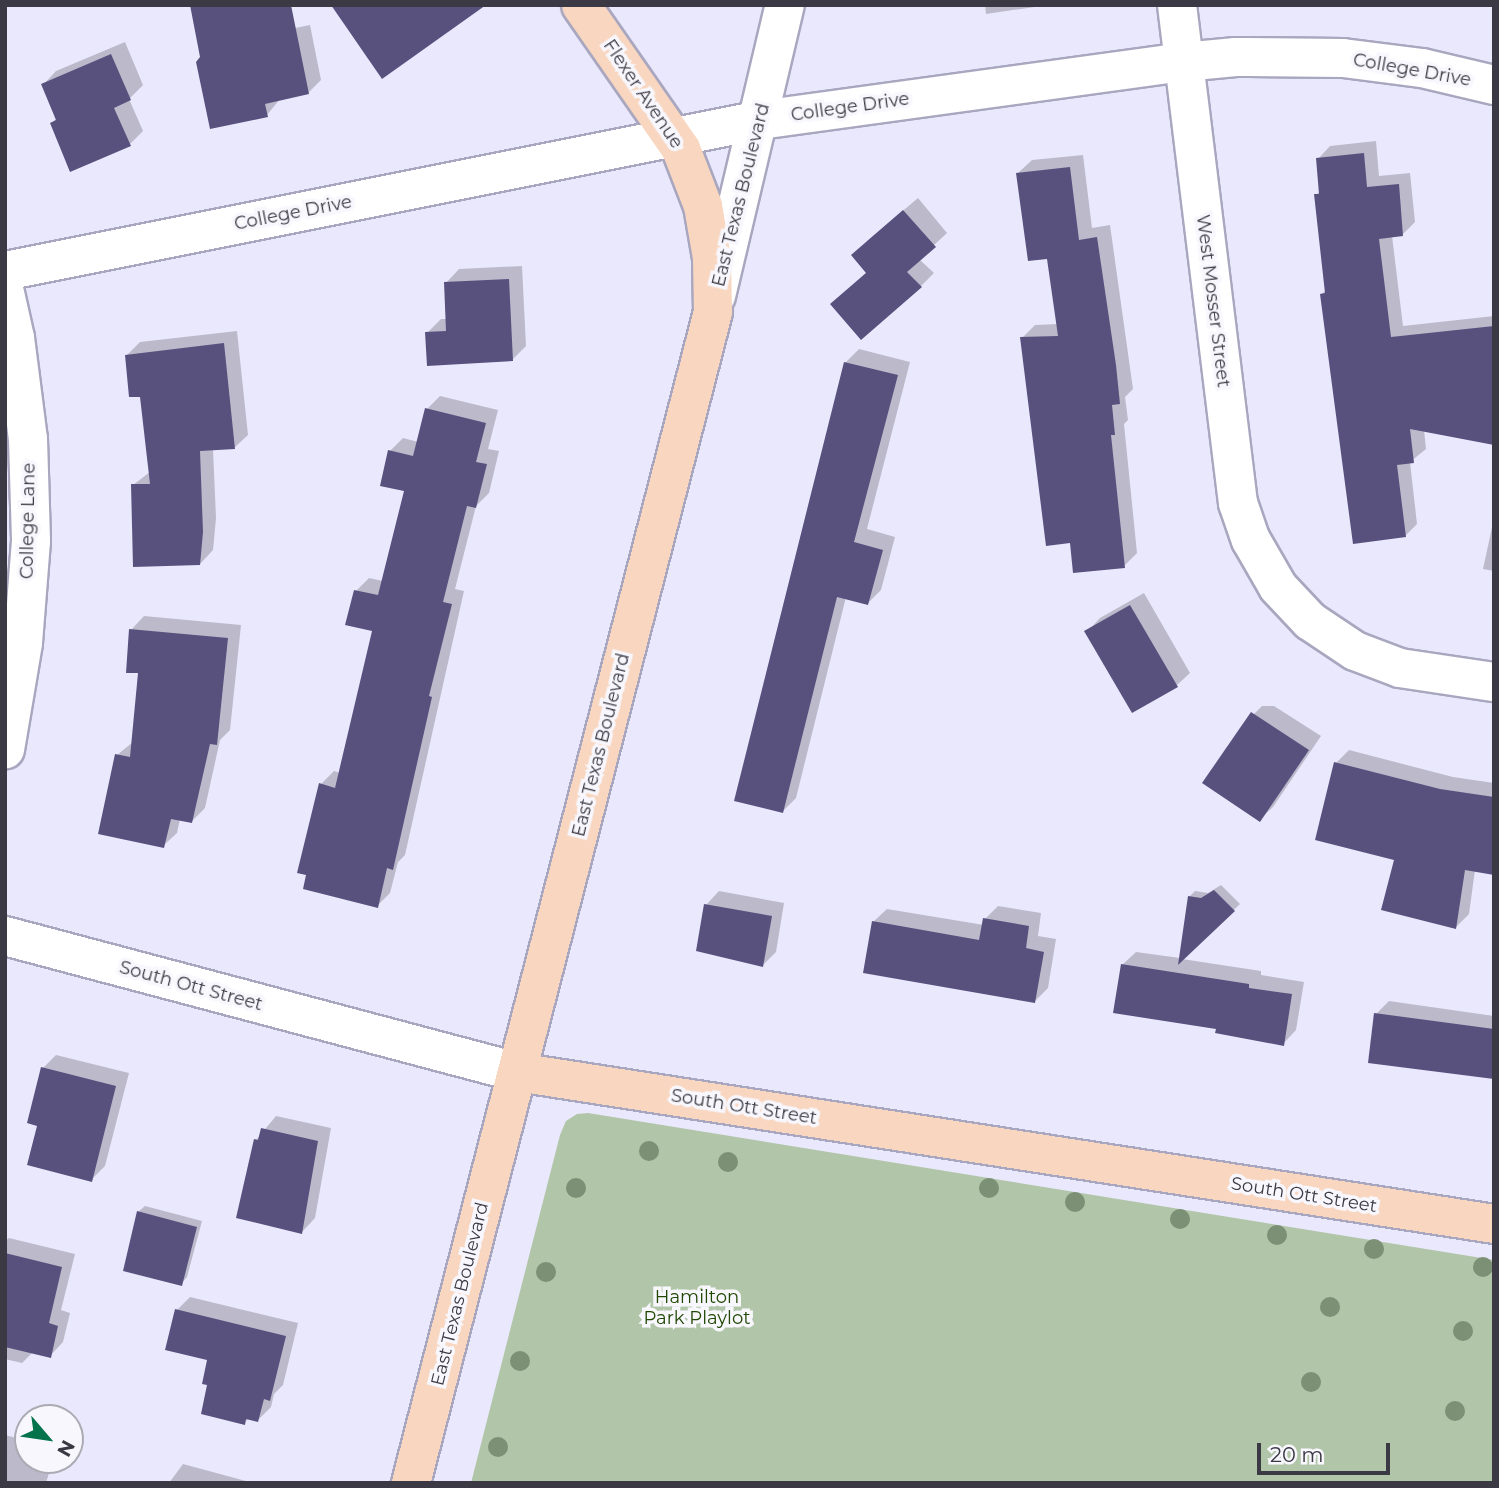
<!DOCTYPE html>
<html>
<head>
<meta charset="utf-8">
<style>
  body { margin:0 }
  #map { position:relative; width:1499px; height:1488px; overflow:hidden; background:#eae8fd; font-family:Montserrat,sans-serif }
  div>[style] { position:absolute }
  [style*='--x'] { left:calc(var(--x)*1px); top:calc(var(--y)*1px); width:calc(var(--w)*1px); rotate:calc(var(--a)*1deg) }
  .green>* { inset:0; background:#b1c5a8 }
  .shadow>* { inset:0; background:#0003 }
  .building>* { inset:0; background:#58517e }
  .roads { filter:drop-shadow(2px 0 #a9a7bf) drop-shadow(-2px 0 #a9a7bf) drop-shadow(0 2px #a9a7bf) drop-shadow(0 -2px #a9a7bf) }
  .street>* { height:38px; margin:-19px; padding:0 19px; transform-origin:19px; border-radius:19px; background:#fff }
  .secondary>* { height:38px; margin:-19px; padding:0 19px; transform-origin:19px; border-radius:19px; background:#f8d6bf }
  .trees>* { width:20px; height:20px; margin:-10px; border-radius:50%; background:#7b9074 }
  span { translate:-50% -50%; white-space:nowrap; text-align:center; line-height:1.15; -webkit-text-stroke:7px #f8f7fd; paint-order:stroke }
  .street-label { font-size:18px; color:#3b3a44 }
  .park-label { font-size:18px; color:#204803 }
  .frame { position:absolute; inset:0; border:7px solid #3b3a44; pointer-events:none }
  .north { position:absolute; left:14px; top:1404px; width:70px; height:70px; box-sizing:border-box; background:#f8f7fd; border:2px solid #acabb3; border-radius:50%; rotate:119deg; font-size:19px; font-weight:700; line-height:28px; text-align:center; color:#3b3a44 }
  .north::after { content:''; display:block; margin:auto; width:24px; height:32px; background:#04724b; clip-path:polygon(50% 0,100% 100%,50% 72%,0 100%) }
  .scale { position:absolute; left:1257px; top:1443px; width:133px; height:32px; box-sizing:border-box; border:4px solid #3b3a44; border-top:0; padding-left:9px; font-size:21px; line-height:24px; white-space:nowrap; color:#3b3a44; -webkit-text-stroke:5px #f8f7fd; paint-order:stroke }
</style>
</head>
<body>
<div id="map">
  <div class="green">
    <i style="clip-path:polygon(588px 1113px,1494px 1260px,1494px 1483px,471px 1483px,560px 1135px,566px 1121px,577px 1114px)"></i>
  </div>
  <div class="shadow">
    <i style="clip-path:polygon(985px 5px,1048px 5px,986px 14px)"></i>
    <i style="clip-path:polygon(310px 25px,321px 80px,308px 93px,280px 99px,267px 115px,215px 44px)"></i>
    <i style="clip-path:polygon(125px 42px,143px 85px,129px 99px,143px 131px,130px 144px,52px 123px,57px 118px,43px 85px,56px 71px)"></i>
    <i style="clip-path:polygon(1376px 141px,1379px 176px,1410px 173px,1415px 222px,1403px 234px,1392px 236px,1403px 326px,1494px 316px,1494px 444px,1424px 430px,1426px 449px,1410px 462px,1417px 524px,1405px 536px,1322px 294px,1326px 290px,1316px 195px,1321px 190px,1318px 159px,1330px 146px)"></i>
    <i style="clip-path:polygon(1083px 155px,1092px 228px,1110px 225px,1133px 389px,1125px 397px,1128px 420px,1124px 424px,1137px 553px,1124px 566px,1072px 541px,1022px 338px,1035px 325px,1058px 324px,1049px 257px,1018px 173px,1032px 160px)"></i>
    <i style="clip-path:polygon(918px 198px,947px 233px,919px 259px,934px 273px,921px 286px,832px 304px,867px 272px,866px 242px)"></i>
    <i style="clip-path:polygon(522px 266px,526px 346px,513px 359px,427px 333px,441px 319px,447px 319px,446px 283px,459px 269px)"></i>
    <i style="clip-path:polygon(237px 331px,248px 435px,234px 448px,213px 449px,216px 518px,213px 550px,200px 564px,133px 485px,150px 472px,142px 395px,127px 355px,140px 342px)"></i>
    <i style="clip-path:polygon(859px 349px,910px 362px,867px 529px,895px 537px,881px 590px,868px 603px,846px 597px,796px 798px,782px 812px,845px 363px)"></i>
    <i style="clip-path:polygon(440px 396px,498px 410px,488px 449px,499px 451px,489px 493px,476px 506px,455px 589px,464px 591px,405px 855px,398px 862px,390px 893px,377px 906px,321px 784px,334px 771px,340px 773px,374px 630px,356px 591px,369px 578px,383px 581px,406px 490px,390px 451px,403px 438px,418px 442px,427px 409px)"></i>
    <i style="clip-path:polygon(1494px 518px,1494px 571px,1483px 569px)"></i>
    <i style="clip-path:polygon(1144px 593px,1190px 673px,1176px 686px,1087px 632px,1100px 618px)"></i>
    <i style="clip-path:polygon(144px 616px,241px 625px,230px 730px,220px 740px,205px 808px,192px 821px,180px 819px,177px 833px,163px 846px,117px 755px,133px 742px,140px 672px,131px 630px)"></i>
    <i style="clip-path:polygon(1262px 706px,1274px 706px,1321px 736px,1273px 807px,1259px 820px,1248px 720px)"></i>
    <i style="clip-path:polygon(1349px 750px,1453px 777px,1494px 783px,1494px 873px,1475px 870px,1469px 914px,1456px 927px,1396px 859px,1336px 763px)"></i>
    <i style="clip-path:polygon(1221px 885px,1240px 904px,1182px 959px,1261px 971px,1261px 975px,1304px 982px,1296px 1030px,1283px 1044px,1218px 1028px,1122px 965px,1136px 952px,1180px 958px,1189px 897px,1195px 891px,1208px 893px)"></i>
    <i style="clip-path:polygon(719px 891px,784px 903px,776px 952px,763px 965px,706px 905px)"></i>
    <i style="clip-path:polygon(998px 906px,1041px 913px,1038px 936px,1056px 939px,1048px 988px,1035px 1001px,873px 922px,887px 909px,984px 925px,985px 919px)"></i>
    <i style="clip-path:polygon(1389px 1001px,1494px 1016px,1494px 1078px,1376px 1014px)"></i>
    <i style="clip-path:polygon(56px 1055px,129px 1073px,105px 1166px,91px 1180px,40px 1125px,43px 1068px)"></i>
    <i style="clip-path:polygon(276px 1116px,331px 1128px,315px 1218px,302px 1232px,256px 1140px)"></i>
    <i style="clip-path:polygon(145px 1206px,202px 1221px,187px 1277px,181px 1284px,138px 1212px)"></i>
    <i style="clip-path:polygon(9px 1238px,75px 1254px,61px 1310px,70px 1313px,63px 1342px,50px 1356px,33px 1352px,22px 1363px,5px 1359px,5px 1241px)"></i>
    <i style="clip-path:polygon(190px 1297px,298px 1323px,283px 1385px,274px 1394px,271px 1407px,258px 1420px,249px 1418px,244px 1423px,210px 1384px,209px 1359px,177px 1310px)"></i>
    <i style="clip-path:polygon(5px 1435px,28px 1441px,28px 1460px,53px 1460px,46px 1483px,5px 1483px)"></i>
    <i style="clip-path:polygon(183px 1464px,246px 1481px,245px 1483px,169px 1483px)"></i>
  </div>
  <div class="building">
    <i style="clip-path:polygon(190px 5px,291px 5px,309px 94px,265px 104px,268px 117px,210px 129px,196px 62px,200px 57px)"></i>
    <i style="clip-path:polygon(331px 5px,486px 5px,382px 79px)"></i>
    <i style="clip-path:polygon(111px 54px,131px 100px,114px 108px,131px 146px,70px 172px,50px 123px,56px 120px,41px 84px)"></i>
    <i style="clip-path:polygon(1364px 153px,1367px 187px,1399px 184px,1403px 236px,1379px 239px,1391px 337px,1494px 326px,1494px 445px,1410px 429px,1414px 463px,1397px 465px,1406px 537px,1353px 544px,1320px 294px,1325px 293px,1314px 194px,1319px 194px,1316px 158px)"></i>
    <i style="clip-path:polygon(1070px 167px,1079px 240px,1097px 237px,1116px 365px,1120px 404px,1112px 405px,1115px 435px,1111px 435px,1125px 568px,1073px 573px,1070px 543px,1046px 546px,1020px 337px,1058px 336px,1047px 259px,1028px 261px,1016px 173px)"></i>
    <i style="clip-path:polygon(903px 210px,936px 247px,907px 272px,922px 287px,861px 340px,830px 304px,866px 273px,851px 255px)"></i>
    <i style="clip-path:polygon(509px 279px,513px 361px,427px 366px,425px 332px,446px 331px,444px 282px)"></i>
    <i style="clip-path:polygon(224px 343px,235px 449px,200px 451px,203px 532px,200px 565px,133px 567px,131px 484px,150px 484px,140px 397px,129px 397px,125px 355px)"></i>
    <i style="clip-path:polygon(844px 362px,898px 375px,854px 542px,883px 550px,868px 605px,837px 597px,783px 813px,734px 801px)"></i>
    <i style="clip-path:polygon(425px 408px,486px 423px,476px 462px,487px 464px,476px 508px,467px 506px,443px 602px,452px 604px,429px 696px,432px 697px,393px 870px,387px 868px,378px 908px,303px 889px,306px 875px,297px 873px,319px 783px,335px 788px,372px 631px,345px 625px,354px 590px,378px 595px,404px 491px,380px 486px,388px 450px,413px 456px)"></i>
    <i style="clip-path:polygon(1130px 605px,1178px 687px,1132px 713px,1084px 631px)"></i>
    <i style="clip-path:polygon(129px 629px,228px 638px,217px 745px,210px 744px,192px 823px,171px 819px,164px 848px,98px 834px,115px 754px,130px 757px,138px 673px,126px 673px)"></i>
    <i style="clip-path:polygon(1251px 712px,1309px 750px,1260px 822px,1202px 783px)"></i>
    <i style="clip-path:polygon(1334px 762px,1440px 789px,1494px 797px,1494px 875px,1465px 870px,1456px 929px,1381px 910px,1394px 860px,1315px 840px)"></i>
    <i style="clip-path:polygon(1214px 890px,1235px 911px,1178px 965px,1188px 896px,1201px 898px)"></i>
    <i style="clip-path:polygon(704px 904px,772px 916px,763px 967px,696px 951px)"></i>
    <i style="clip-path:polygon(983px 918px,1029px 926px,1026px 948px,1044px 952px,1035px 1003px,863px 973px,872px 921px,979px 940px)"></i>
    <i style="clip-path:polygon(1121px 964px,1249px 984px,1249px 988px,1292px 994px,1284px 1046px,1215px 1033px,1216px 1029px,1113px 1013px)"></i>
    <i style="clip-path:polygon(1374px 1013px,1494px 1029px,1494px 1079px,1368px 1063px)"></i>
    <i style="clip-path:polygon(41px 1067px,116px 1086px,92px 1182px,27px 1165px,37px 1126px,27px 1123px)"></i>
    <i style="clip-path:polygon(261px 1128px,318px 1141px,302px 1234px,236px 1218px,254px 1139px,258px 1140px)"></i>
    <i style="clip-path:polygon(137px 1211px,197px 1227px,182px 1286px,123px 1271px)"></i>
    <i style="clip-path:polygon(5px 1253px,62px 1267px,49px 1323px,58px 1326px,51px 1358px,5px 1347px)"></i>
    <i style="clip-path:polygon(175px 1309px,286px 1336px,270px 1401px,264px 1399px,258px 1422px,246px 1419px,245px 1425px,201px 1414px,207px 1385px,202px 1384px,207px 1360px,165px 1350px)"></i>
  </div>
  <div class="roads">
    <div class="street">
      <i style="--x:1177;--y:5;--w:502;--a:83.02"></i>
      <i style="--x:1238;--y:503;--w:39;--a:71"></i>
      <i style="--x:1251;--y:540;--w:54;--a:60.1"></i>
      <i style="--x:1278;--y:587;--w:47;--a:46.7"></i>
      <i style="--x:1310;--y:621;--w:54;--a:33.7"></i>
      <i style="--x:1355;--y:651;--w:48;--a:20.7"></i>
      <i style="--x:1400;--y:668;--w:95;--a:8.5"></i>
      <i style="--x:5;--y:271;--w:770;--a:-11.31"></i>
      <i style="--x:760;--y:120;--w:427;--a:-7.8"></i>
      <i style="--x:1183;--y:62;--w:53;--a:-5.4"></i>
      <i style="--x:1236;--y:57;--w:107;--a:0.5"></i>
      <i style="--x:1343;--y:58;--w:80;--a:7.2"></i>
      <i style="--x:1422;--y:68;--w:74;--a:13.3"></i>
      <i style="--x:5;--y:293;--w:46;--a:77.5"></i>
      <i style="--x:15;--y:338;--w:102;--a:82.7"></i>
      <i style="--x:28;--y:439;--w:102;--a:88.3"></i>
      <i style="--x:31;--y:541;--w:102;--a:94.5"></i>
      <i style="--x:23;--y:643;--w:108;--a:99.6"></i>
      <i style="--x:716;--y:296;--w:299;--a:-76.7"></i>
      <i style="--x:5;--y:936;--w:530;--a:14.88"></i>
    </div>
    <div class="secondary">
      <i style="--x:517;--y:1072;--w:989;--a:8.84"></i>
      <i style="--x:411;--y:1483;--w:1209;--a:-75.54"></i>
      <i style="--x:713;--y:312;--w:54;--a:-91.1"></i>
      <i style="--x:712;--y:258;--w:53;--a:-99.8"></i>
      <i style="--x:703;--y:206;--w:61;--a:-111.1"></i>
      <i style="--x:681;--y:149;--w:175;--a:-124.8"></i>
    </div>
  </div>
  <div class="trees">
    <i style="left:649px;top:1151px"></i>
    <i style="left:728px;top:1162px"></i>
    <i style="left:576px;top:1188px"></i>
    <i style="left:989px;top:1188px"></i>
    <i style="left:1075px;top:1202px"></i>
    <i style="left:1180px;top:1219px"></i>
    <i style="left:1277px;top:1235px"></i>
    <i style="left:1374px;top:1249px"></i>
    <i style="left:1483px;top:1267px"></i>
    <i style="left:546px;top:1272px"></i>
    <i style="left:1330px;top:1307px"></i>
    <i style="left:1463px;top:1331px"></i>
    <i style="left:520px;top:1361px"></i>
    <i style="left:1311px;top:1382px"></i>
    <i style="left:1455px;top:1411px"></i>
    <i style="left:498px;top:1447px"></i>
  </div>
  <div class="street-label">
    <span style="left:1412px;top:70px;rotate:10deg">College Drive</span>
    <span style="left:643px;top:94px;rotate:56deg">Flexer Avenue</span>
    <span style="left:850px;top:107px;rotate:-8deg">College Drive</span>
    <span style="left:741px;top:195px;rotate:-76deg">East Texas Boulevard</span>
    <span style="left:293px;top:213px;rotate:-11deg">College Drive</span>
    <span style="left:1213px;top:301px;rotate:83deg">West Mosser Street</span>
    <span style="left:28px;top:521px;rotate:-89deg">College Lane</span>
    <span style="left:601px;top:745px;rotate:-76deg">East Texas Boulevard</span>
    <span style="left:191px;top:986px;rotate:15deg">South Ott Street</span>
    <span style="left:744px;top:1107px;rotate:9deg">South Ott Street</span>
    <span style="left:1304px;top:1195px;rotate:9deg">South Ott Street</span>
    <span style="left:460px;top:1294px;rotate:-76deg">East Texas Boulevard</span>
  </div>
  <div class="park-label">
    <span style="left:697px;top:1308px">Hamilton<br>Park Playlot</span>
  </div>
  <div class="frame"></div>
  <div class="north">N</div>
  <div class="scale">20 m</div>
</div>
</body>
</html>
